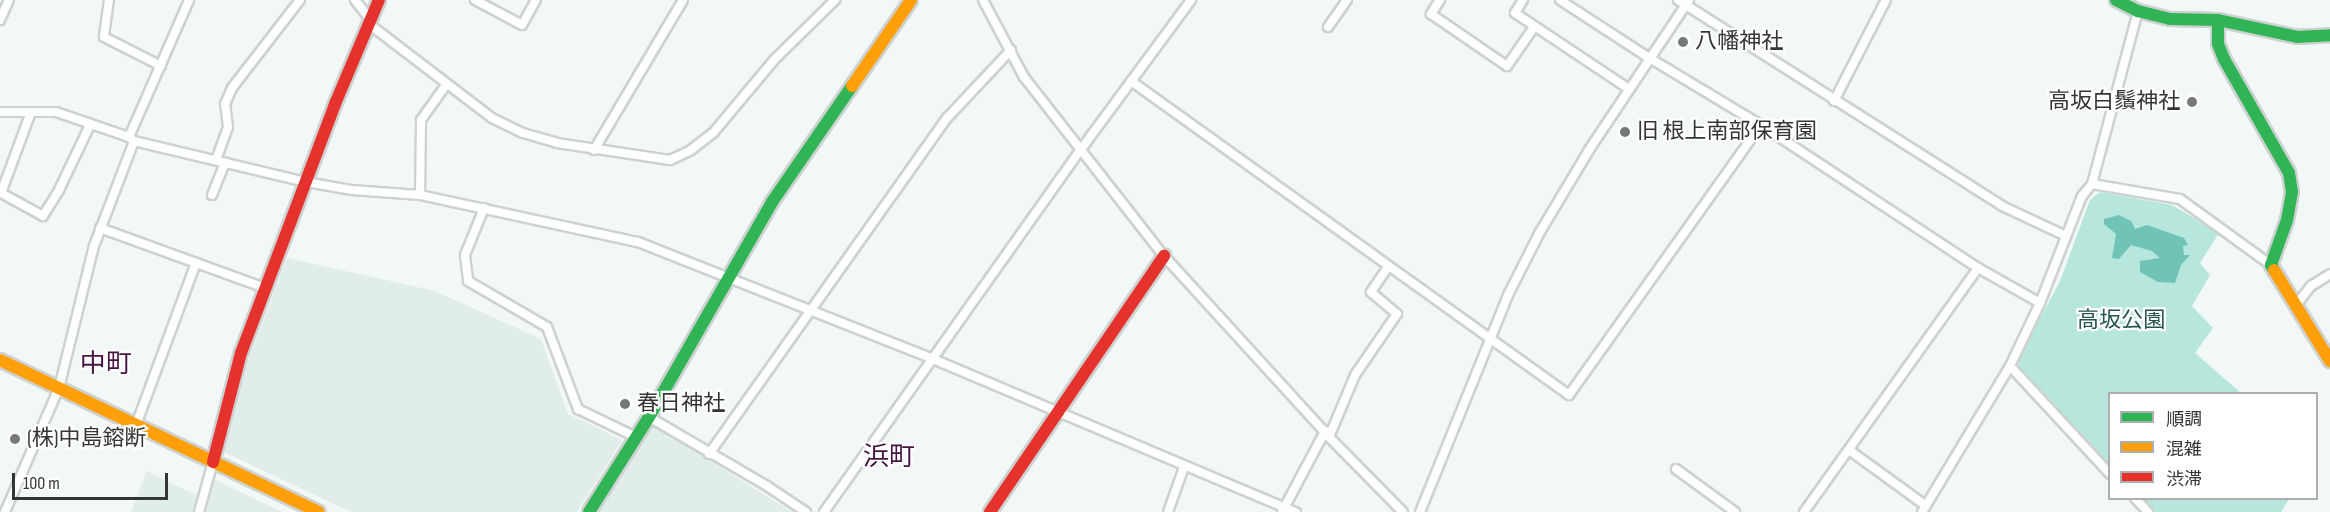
<!DOCTYPE html>
<html>
<head>
<meta charset="utf-8">
<style>
  body { margin:0 }
  #map { position:relative; width:2330px; height:512px; overflow:hidden; background:#f2f8f7; font-family:"Sofia Sans Condensed","Noto Sans JP",sans-serif }
  div>[style] { position:absolute }
  [style*='--x'] { left:calc(var(--x)*1px); top:calc(var(--y)*1px); width:calc(var(--w)*1px); rotate:calc(var(--a)*1deg) }
  .built>* { inset:0; background:#e0edea }
  .green>* { inset:0; background:#b6e6dc }
  .water>* { inset:0; background:#70c4b6 }
  .roads { filter:drop-shadow(2px 0 #cdd2d1) drop-shadow(-2px 0 #cdd2d1) drop-shadow(0 2px #cdd2d1) drop-shadow(0 -2px #cdd2d1) }
  .street>* { height:8px; margin:-4px; padding:0 4px; transform-origin:4px; border-radius:4px; background:#fdfefe }
  .fast>* { height:12px; margin:-6px; padding:0 6px; transform-origin:6px; border-radius:6px; background:#30b455 }
  .slow>* { height:12px; margin:-6px; padding:0 6px; transform-origin:6px; border-radius:6px; background:#ff9f0a }
  .jam>* { height:12px; margin:-6px; padding:0 6px; transform-origin:6px; border-radius:6px; background:#e5322d }
  .dots>* { width:16px; height:16px; translate:-50% -50%; box-sizing:border-box; border:3px solid #fff; border-radius:50% }
  span { translate:-50% -50%; white-space:nowrap; text-align:center; line-height:1.15; -webkit-text-stroke:4.5px #fff; paint-order:stroke }
  .poi-label { font-size:22px; color:#323635 }
  .left { translate:0 -50%; text-align:left }
  .right { translate:-100% -50%; text-align:right }
  .park-label { font-size:22px; color:#26564d }
  .quarter-label { font-size:26px; color:#461443 }
  .legend { position:absolute; left:2108px; top:392px; width:210px; height:108px; box-sizing:border-box; background:#fff; border:2px solid #adafae; margin:0; padding:8px 10px; list-style:none; font-size:18px; color:#323635 }
  .legend li { display:flex; align-items:center; gap:12px; height:30px }
  .legend b { width:30px; border:2px solid #adafae }
  .scale { position:absolute; left:12px; top:473px; width:156px; height:27px; box-sizing:border-box; border:3px solid #323635; border-top:0; padding-left:8px; font-size:18px; line-height:21px; white-space:nowrap; color:#323635; -webkit-text-stroke:4px #fff; paint-order:stroke }
</style>
</head>
<body>
<div id="map">
  <div class="built">
    <i style="clip-path:polygon(287px 258px,435px 291px,541px 339px,568px 414px,622px 440px,577px 512px,351px 512px,224px 452px,247px 364px)"></i>
    <i style="clip-path:polygon(655px 426px,792px 512px,594px 512px,644px 429px)"></i>
    <i style="clip-path:polygon(147px 471px,198px 496px,194px 512px,131px 512px)"></i>
    <i style="clip-path:polygon(212px 478px,282px 512px,203px 512px)"></i>
  </div>
  <div class="green">
    <i style="clip-path:polygon(2100px 192px,2172px 205px,2219px 233px,2200px 263px,2210px 275px,2192px 306px,2213px 328px,2195px 353px,2241px 393px,2110px 394px,2109px 466px,2020px 374px,2018px 360px,2060px 281px,2090px 200px)"></i>
    <i style="clip-path:polygon(2142px 499px,2289px 499px,2281px 512px,2155px 512px)"></i>
  </div>
  <div class="water">
    <i style="clip-path:polygon(2119px 215px,2131px 221px,2135px 229px,2147px 225px,2184px 238px,2188px 245px,2183px 246px,2184px 255px,2190px 255px,2181px 265px,2175px 283px,2158px 282px,2140px 272px,2140px 261px,2160px 258px,2152px 251px,2131px 245px,2119px 259px,2112px 258px,2116px 234px,2104px 224px,2104px 219px)"></i>
  </div>
  <div class="roads">
    <div class="street">
      <i style="--x:109;--y:0;--w:37;--a:98"></i>
      <i style="--x:104;--y:37;--w:64;--a:27"></i>
      <i style="--x:355;--y:0;--w:24;--a:52"></i>
      <i style="--x:475;--y:0;--w:53;--a:28"></i>
      <i style="--x:522;--y:25;--w:29;--a:-61"></i>
      <i style="--x:983;--y:0;--w:87;--a:62"></i>
      <i style="--x:1024;--y:77;--w:227;--a:52"></i>
      <i style="--x:1164;--y:256;--w:245;--a:47.6"></i>
      <i style="--x:1329;--y:437;--w:105;--a:45.4"></i>
      <i style="--x:1440;--y:0;--w:17;--a:123"></i>
      <i style="--x:1431;--y:14;--w:92;--a:34.4"></i>
      <i style="--x:1507;--y:66;--w:47;--a:-55.3"></i>
      <i style="--x:1523;--y:0;--w:15;--a:122"></i>
      <i style="--x:1515;--y:13;--w:137;--a:33.7"></i>
      <i style="--x:1560;--y:0;--w:108;--a:33"></i>
      <i style="--x:1651;--y:59;--w:128;--a:31"></i>
      <i style="--x:1761;--y:125;--w:260;--a:33.4"></i>
      <i style="--x:1978;--y:268;--w:71;--a:29.4"></i>
      <i style="--x:1678;--y:0;--w:384;--a:32.4"></i>
      <i style="--x:2002;--y:206;--w:71;--a:25.1"></i>
      <i style="--x:0;--y:20;--w:22;--a:-66"></i>
      <i style="--x:369;--y:24;--w:155;--a:37.4"></i>
      <i style="--x:492;--y:118;--w:34;--a:26"></i>
      <i style="--x:523;--y:133;--w:35;--a:16"></i>
      <i style="--x:557;--y:143;--w:114;--a:8.6"></i>
      <i style="--x:670;--y:160;--w:23;--a:-25"></i>
      <i style="--x:691;--y:150;--w:28;--a:-38"></i>
      <i style="--x:713;--y:133;--w:95;--a:-50.1"></i>
      <i style="--x:774;--y:60;--w:86;--a:-44.5"></i>
      <i style="--x:1328;--y:27;--w:33;--a:-55"></i>
      <i style="--x:1131;--y:81;--w:539;--a:35.64"></i>
      <i style="--x:1569;--y:395;--w:331;--a:-54.6"></i>
      <i style="--x:1834;--y:101;--w:114;--a:-62.8"></i>
      <i style="--x:0;--y:112;--w:56;--a:0"></i>
      <i style="--x:56;--y:112;--w:77;--a:18.9"></i>
      <i style="--x:129;--y:137;--w:6;--a:39"></i>
      <i style="--x:134;--y:141;--w:177;--a:13.4"></i>
      <i style="--x:306;--y:182;--w:47;--a:9.9"></i>
      <i style="--x:352;--y:190;--w:68;--a:4.2"></i>
      <i style="--x:420;--y:195;--w:223;--a:12.2"></i>
      <i style="--x:638;--y:242;--w:317;--a:21.6"></i>
      <i style="--x:933;--y:359;--w:394;--a:22.9"></i>
      <i style="--x:31;--y:112;--w:86;--a:110.3"></i>
      <i style="--x:1;--y:193;--w:48;--a:28.7"></i>
      <i style="--x:43;--y:216;--w:31;--a:-58"></i>
      <i style="--x:59;--y:190;--w:72;--a:-64.5"></i>
      <i style="--x:129;--y:137;--w:150;--a:-66.3"></i>
      <i style="--x:594;--y:150;--w:174;--a:-59.3"></i>
      <i style="--x:216;--y:160;--w:35;--a:-70"></i>
      <i style="--x:228;--y:127;--w:23;--a:-97"></i>
      <i style="--x:225;--y:104;--w:17;--a:-66"></i>
      <i style="--x:232;--y:88;--w:111;--a:-52.3"></i>
      <i style="--x:2092;--y:184;--w:89;--a:9.7"></i>
      <i style="--x:2180;--y:199;--w:112;--a:36"></i>
      <i style="--x:212;--y:195;--w:35;--a:-68"></i>
      <i style="--x:420;--y:195;--w:75;--a:-89.2"></i>
      <i style="--x:421;--y:120;--w:43;--a:-54.5"></i>
      <i style="--x:484;--y:208;--w:51;--a:112"></i>
      <i style="--x:465;--y:255;--w:26;--a:83"></i>
      <i style="--x:468;--y:281;--w:91;--a:30.2"></i>
      <i style="--x:547;--y:327;--w:88;--a:69.3"></i>
      <i style="--x:578;--y:409;--w:64;--a:25.8"></i>
      <i style="--x:100;--y:228;--w:176;--a:20"></i>
      <i style="--x:2296;--y:305;--w:24;--a:-52"></i>
      <i style="--x:2311;--y:286;--w:22;--a:-32"></i>
      <i style="--x:2010;--y:366;--w:147;--a:47.2"></i>
      <i style="--x:649;--y:417;--w:137;--a:30.3"></i>
      <i style="--x:767;--y:486;--w:47;--a:33.7"></i>
      <i style="--x:136;--y:425;--w:173;--a:-69.7"></i>
      <i style="--x:1329;--y:437;--w:67;--a:-67.2"></i>
      <i style="--x:1355;--y:375;--w:74;--a:-55.5"></i>
      <i style="--x:1397;--y:314;--w:34;--a:-140"></i>
      <i style="--x:1371;--y:292;--w:30;--a:-56"></i>
      <i style="--x:1849;--y:450;--w:95;--a:36"></i>
      <i style="--x:709;--y:454;--w:413;--a:-54.7"></i>
      <i style="--x:948;--y:117;--w:92;--a:-46.8"></i>
      <i style="--x:1676;--y:469;--w:73;--a:36.1"></i>
      <i style="--x:2135;--y:498;--w:19;--a:47"></i>
      <i style="--x:5;--y:512;--w:135;--a:-66.5"></i>
      <i style="--x:59;--y:388;--w:146;--a:-76.2"></i>
      <i style="--x:94;--y:246;--w:112;--a:-69.1"></i>
      <i style="--x:199;--y:512;--w:52;--a:-74.4"></i>
      <i style="--x:824;--y:512;--w:446;--a:-54.7"></i>
      <i style="--x:1082;--y:148;--w:184;--a:-53.6"></i>
      <i style="--x:1168;--y:512;--w:48;--a:-70.4"></i>
      <i style="--x:1282;--y:512;--w:92;--a:-62"></i>
      <i style="--x:1420;--y:512;--w:234;--a:-67.9"></i>
      <i style="--x:1508;--y:295;--w:71;--a:-63.1"></i>
      <i style="--x:1540;--y:232;--w:96;--a:-59.1"></i>
      <i style="--x:1589;--y:150;--w:180;--a:-56.3"></i>
      <i style="--x:1804;--y:512;--w:300;--a:-54.5"></i>
      <i style="--x:1922;--y:512;--w:170;--a:-58.9"></i>
      <i style="--x:2010;--y:366;--w:70;--a:-64.5"></i>
      <i style="--x:2040;--y:303;--w:115;--a:-68.6"></i>
      <i style="--x:2082;--y:196;--w:16;--a:-50"></i>
      <i style="--x:2092;--y:184;--w:179;--a:-75.1"></i>
    </div>
    <div class="fast">
      <i style="--x:2116;--y:0;--w:25;--a:27"></i>
      <i style="--x:2138;--y:11;--w:33;--a:14"></i>
      <i style="--x:2170;--y:19;--w:48;--a:1.2"></i>
      <i style="--x:2218;--y:20;--w:81;--a:12.1"></i>
      <i style="--x:2297;--y:37;--w:33;--a:-3"></i>
      <i style="--x:2218;--y:20;--w:24;--a:90"></i>
      <i style="--x:2218;--y:44;--w:16;--a:68"></i>
      <i style="--x:2224;--y:59;--w:131;--a:60.3"></i>
      <i style="--x:2289;--y:173;--w:19;--a:81"></i>
      <i style="--x:2292;--y:192;--w:28;--a:100"></i>
      <i style="--x:2287;--y:220;--w:48;--a:109.6"></i>
      <i style="--x:2271;--y:265;--w:6;--a:59"></i>
      <i style="--x:589;--y:512;--w:112;--a:-57.7"></i>
      <i style="--x:649;--y:417;--w:248;--a:-60.2"></i>
      <i style="--x:772;--y:202;--w:141;--a:-55.4"></i>
    </div>
    <div class="slow">
      <i style="--x:852;--y:86;--w:104;--a:-55.5"></i>
      <i style="--x:2274;--y:270;--w:107;--a:58.4"></i>
      <i style="--x:0;--y:360;--w:353;--a:25.5"></i>
    </div>
    <div class="jam">
      <i style="--x:213;--y:462;--w:113;--a:-75.6"></i>
      <i style="--x:241;--y:353;--w:266;--a:-69.3"></i>
      <i style="--x:335;--y:104;--w:113;--a:-67.1"></i>
      <i style="--x:990;--y:512;--w:310;--a:-55.8"></i>
    </div>
  </div>
  <div class="dots">
    <i style="left:1683px;top:42px;background:#757a79"></i>
    <i style="left:2192px;top:102px;background:#757a79"></i>
    <i style="left:1625px;top:132px;background:#757a79"></i>
    <i style="left:625px;top:404px;background:#757a79"></i>
    <i style="left:15px;top:439px;background:#757a79"></i>
  </div>
  <div class="poi-label">
    <span class="left" style="left:1695px;top:42px">八幡神社</span>
    <span class="right" style="left:2180px;top:102px">高坂白鬚神社</span>
    <span class="left" style="left:1637px;top:132px">旧 根上南部保育園</span>
    <span class="left" style="left:637px;top:404px">春日神社</span>
    <span class="left" style="left:27px;top:439px">(株)中島鎔断</span>
  </div>
  <div class="park-label">
    <span style="left:2121px;top:321px">高坂公園</span>
  </div>
  <div class="quarter-label">
    <span style="left:106px;top:365px">中町</span>
    <span style="left:889px;top:458px">浜町</span>
  </div>
  <ul class="legend">
  <li><b style="height:8px;background:#30b455"></b>順調</li>
  <li><b style="height:8px;background:#ff9f0a"></b>混雑</li>
  <li><b style="height:8px;background:#e5322d"></b>渋滞</li>
  </ul>
  <div class="scale">100 m</div>
</div>
</body>
</html>
